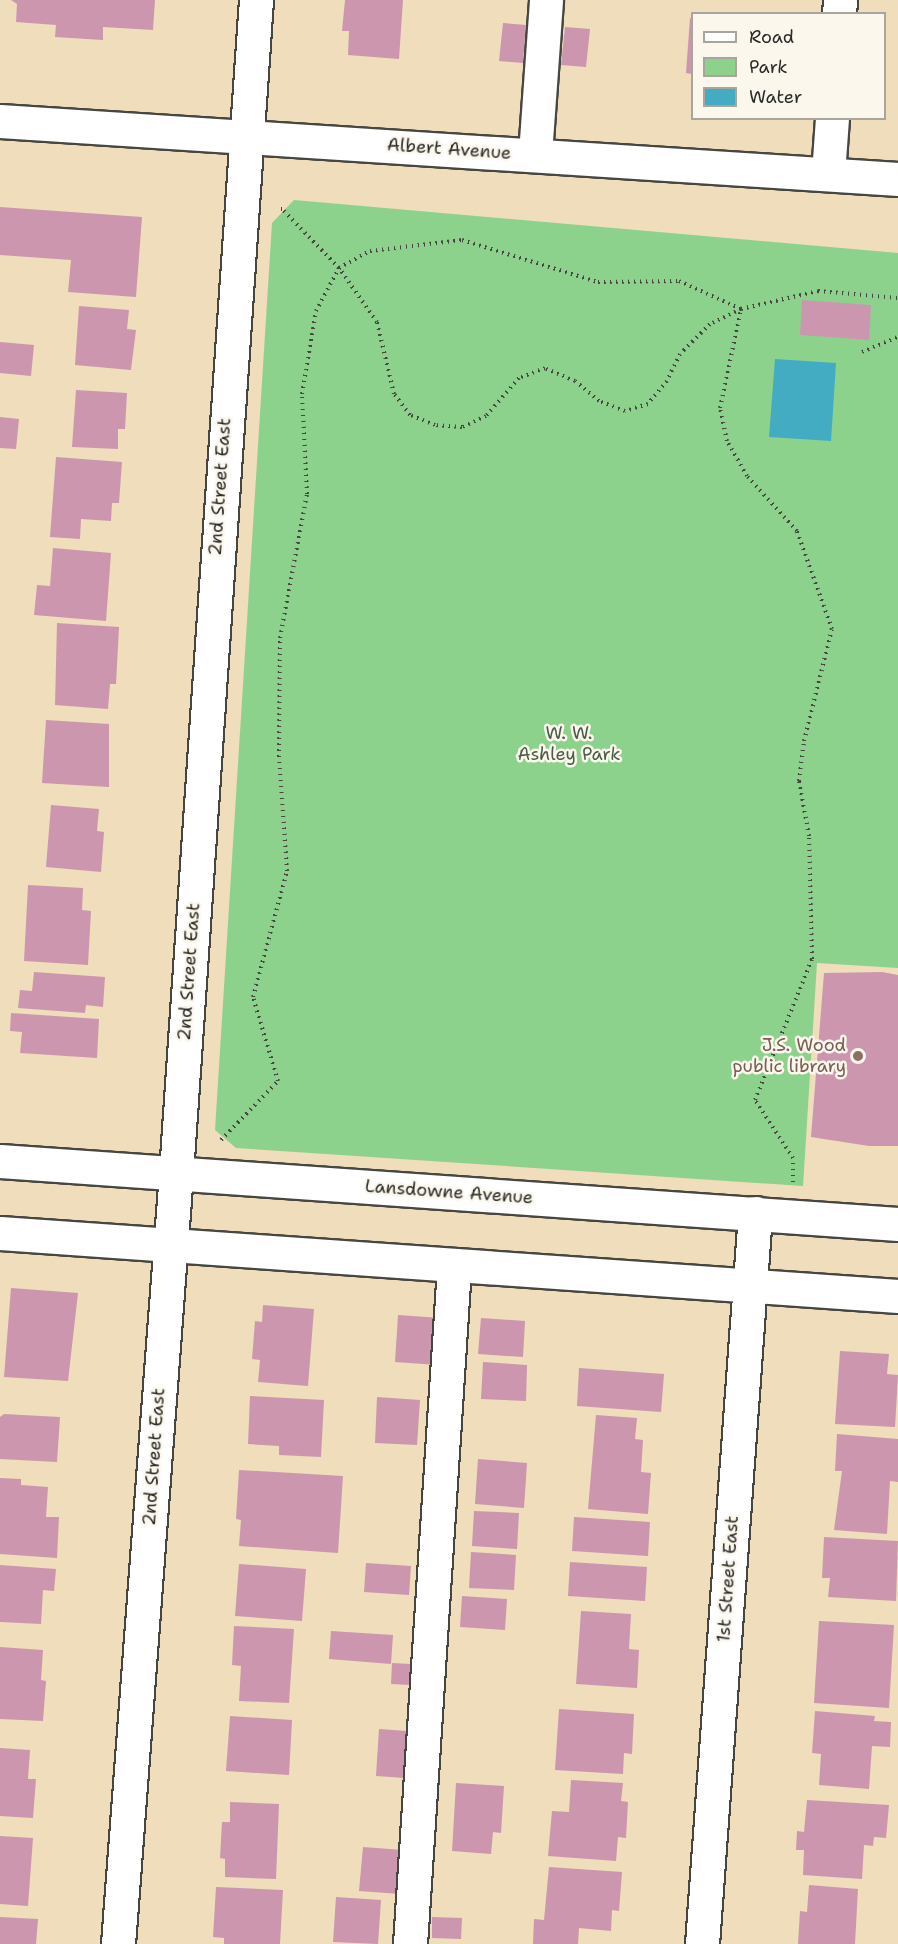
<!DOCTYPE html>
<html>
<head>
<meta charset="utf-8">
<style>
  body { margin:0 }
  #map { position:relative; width:898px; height:1944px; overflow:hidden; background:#efddbb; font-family:"Shantell Sans",sans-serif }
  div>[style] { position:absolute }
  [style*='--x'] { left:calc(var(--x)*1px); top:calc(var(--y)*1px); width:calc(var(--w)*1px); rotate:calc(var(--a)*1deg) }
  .green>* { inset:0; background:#8dd28c }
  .water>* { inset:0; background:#43acc2 }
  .building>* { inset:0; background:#cd96af }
  .path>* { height:4px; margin-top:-2px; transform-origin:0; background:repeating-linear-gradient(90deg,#484641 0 1.5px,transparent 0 6px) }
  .roads { filter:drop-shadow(2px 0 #484641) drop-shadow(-2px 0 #484641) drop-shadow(0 2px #484641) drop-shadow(0 -2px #484641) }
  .minor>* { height:33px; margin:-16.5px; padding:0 16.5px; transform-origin:16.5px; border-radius:16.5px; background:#fff }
  .dots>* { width:16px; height:16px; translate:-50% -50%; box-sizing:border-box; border:3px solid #fbf7ec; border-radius:50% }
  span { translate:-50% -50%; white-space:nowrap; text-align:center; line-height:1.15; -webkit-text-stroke:5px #fbf7ec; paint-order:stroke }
  .street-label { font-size:18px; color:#2b2b2b }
  .park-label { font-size:18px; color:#485d48 }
  .education-label { font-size:18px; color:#785e54 }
  .right { translate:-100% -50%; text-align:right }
  .legend { position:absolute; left:691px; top:12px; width:195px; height:108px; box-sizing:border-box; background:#fbf7ec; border:2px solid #a8a59f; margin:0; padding:8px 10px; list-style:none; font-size:18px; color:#2b2b2b }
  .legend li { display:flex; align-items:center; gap:12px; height:30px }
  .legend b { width:30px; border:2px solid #a8a59f }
</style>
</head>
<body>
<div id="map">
  <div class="green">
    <i style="clip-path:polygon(294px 200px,898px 253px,898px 968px,817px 963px,803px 1186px,236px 1148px,215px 1130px,272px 223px)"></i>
  </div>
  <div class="water">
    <i style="clip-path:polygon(775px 359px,836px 363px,831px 441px,769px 437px)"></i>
  </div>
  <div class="building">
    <i style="clip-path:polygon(11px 0,155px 0,153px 30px,103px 27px,103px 40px,55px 37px,56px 25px,16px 22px,17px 4px)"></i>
    <i style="clip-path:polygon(345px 0,403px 0,399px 59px,348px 55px,349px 31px,342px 31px)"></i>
    <i style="clip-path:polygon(690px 18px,692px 19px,692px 74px,686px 73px)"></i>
    <i style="clip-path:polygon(503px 23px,526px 25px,523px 63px,499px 61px)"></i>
    <i style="clip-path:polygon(565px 27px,590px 29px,586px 67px,561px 65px)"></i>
    <i style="clip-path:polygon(0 207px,142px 217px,136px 297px,68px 292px,71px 260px,0 255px)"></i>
    <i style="clip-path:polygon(802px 300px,871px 305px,869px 340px,800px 335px)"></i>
    <i style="clip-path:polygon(79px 306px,129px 310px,127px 329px,136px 330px,131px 370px,75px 365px)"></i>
    <i style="clip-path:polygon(0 342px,34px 345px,31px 376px,0 373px)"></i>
    <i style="clip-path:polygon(76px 390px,127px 393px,125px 429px,118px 429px,118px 449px,72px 447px)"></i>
    <i style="clip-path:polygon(0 417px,19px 419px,16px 449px,0 448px)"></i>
    <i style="clip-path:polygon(56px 457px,122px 462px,119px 503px,112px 503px,111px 521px,81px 519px,80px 539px,50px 537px)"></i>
    <i style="clip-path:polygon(53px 548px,111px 553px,106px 621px,34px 615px,37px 585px,50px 586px)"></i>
    <i style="clip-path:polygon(57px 623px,119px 627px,116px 684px,110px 684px,108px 709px,55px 705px)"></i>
    <i style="clip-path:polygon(46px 720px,109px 724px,109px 787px,42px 783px)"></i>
    <i style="clip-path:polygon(51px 805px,99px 809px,97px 831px,104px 832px,101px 872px,46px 867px)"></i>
    <i style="clip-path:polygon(28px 885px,83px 888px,82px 910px,91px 911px,88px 965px,24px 961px)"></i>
    <i style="clip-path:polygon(34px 972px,105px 977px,103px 1007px,86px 1005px,85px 1013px,18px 1008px,20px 990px,32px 991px)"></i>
    <i style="clip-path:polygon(882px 972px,898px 975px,898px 1146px,869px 1146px,811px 1137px,824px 973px)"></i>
    <i style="clip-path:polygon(11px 1013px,99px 1019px,97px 1058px,20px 1053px,22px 1032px,10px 1031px)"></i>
    <i style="clip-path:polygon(11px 1288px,78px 1293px,68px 1381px,4px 1377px)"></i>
    <i style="clip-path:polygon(263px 1305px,314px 1309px,308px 1386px,258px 1382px,260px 1360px,252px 1359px,255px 1321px,262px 1322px)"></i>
    <i style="clip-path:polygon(398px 1315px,441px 1318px,438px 1365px,395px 1362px)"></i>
    <i style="clip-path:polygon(481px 1318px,525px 1321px,523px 1357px,478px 1354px)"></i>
    <i style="clip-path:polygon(840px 1351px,889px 1354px,887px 1374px,898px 1375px,895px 1427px,835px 1424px)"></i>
    <i style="clip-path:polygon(483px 1362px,527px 1365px,526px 1401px,481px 1399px)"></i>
    <i style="clip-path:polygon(579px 1368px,664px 1374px,661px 1412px,577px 1406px)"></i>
    <i style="clip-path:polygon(250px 1396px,324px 1400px,321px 1457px,279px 1455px,279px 1446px,248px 1444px)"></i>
    <i style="clip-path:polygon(377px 1397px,420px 1400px,417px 1445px,375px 1443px)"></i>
    <i style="clip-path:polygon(4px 1414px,60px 1417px,57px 1462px,0 1459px,0 1417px)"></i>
    <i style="clip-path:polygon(596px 1415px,637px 1418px,635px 1439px,643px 1440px,641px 1472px,651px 1473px,648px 1514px,588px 1509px)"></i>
    <i style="clip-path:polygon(837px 1434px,898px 1439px,898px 1482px,890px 1481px,887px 1534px,834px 1530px,842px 1471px,835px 1471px)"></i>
    <i style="clip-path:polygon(478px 1459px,527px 1463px,524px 1508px,475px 1504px)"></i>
    <i style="clip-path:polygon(239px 1470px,343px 1476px,338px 1553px,239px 1546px,241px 1520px,236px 1519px)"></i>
    <i style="clip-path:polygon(0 1478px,21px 1479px,21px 1485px,48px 1487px,46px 1517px,59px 1517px,57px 1558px,0 1554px)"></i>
    <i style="clip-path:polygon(474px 1511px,519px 1513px,517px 1549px,472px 1546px)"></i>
    <i style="clip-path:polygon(574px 1517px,650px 1522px,648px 1556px,572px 1551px)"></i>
    <i style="clip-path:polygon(824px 1537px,898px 1541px,896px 1601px,828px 1597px,830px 1578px,822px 1578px)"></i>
    <i style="clip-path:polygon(471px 1552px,516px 1555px,514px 1590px,469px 1588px)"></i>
    <i style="clip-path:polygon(570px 1562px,647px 1567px,645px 1601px,568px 1596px)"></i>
    <i style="clip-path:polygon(366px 1563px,411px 1566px,409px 1595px,364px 1592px)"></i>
    <i style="clip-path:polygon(239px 1564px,306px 1569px,302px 1621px,235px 1616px)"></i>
    <i style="clip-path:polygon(0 1565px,56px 1569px,54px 1591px,43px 1590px,41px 1624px,0 1622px)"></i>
    <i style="clip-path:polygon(462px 1596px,507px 1599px,505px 1630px,460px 1627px)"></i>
    <i style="clip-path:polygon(581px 1611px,631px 1614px,629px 1649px,639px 1650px,637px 1688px,576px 1684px)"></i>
    <i style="clip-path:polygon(819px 1621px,894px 1625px,889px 1708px,814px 1703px)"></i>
    <i style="clip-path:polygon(234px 1626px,294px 1629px,289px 1703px,239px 1701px,241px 1666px,232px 1665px)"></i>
    <i style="clip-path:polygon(331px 1631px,393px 1635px,391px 1664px,329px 1659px)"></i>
    <i style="clip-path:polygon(0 1647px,43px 1650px,41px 1680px,46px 1681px,43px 1721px,0 1719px)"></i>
    <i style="clip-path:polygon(392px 1663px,411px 1664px,410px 1685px,391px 1684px)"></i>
    <i style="clip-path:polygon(559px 1709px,634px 1714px,632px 1754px,624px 1753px,623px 1774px,555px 1770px)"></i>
    <i style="clip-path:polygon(815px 1711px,875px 1716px,874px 1721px,891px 1722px,890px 1747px,872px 1746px,869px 1789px,819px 1785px,821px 1754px,812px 1753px)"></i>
    <i style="clip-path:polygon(230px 1716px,292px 1720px,289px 1775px,226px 1771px)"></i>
    <i style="clip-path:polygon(379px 1729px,407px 1731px,405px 1778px,376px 1776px)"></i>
    <i style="clip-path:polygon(0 1748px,30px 1750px,28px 1779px,36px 1779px,33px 1818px,0 1816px)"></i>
    <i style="clip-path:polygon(571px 1780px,623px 1783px,621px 1801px,628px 1802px,626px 1838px,618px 1837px,616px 1861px,548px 1856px,552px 1811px,569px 1812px)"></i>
    <i style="clip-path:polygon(456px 1783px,504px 1786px,501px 1833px,493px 1832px,491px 1854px,452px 1851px)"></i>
    <i style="clip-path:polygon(807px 1800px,889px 1805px,886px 1838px,874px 1837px,873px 1846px,864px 1845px,862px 1879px,803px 1875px,804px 1850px,796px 1850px,797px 1831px,804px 1832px)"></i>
    <i style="clip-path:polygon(230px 1802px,279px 1804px,276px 1879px,225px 1877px,225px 1859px,220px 1858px,222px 1822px,230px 1822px)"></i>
    <i style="clip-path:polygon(0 1836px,33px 1838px,28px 1906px,0 1904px)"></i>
    <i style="clip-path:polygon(363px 1847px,403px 1850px,400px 1894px,359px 1891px)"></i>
    <i style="clip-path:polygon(549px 1867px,622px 1872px,619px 1911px,612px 1910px,611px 1931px,579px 1928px,578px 1944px,533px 1944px,534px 1919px,544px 1920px)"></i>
    <i style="clip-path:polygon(809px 1885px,858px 1889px,855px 1944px,798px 1944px,800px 1911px,807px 1912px)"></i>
    <i style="clip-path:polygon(216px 1887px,283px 1890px,280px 1944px,224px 1944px,224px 1938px,213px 1937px)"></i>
    <i style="clip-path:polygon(336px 1897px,381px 1900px,378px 1944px,333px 1942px)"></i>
    <i style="clip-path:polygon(0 1917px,38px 1919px,36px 1944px,0 1944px)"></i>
    <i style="clip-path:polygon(432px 1917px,462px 1918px,461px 1939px,432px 1938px)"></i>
  </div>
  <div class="path">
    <i style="--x:862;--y:352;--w:39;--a:-23"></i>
    <i style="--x:221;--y:1140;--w:82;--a:-46"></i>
    <i style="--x:278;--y:1081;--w:88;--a:-106.6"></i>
    <i style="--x:253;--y:997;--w:131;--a:-74.9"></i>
    <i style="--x:287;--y:871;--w:114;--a:-94"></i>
    <i style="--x:279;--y:757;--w:119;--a:-89.5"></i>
    <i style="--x:280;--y:638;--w:147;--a:-79.4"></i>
    <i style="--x:307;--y:494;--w:100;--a:-92.9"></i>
    <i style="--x:302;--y:394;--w:84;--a:-80.4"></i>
    <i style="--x:316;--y:311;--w:49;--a:-61.9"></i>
    <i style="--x:339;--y:268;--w:82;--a:-134"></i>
    <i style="--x:282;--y:209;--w:5;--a:180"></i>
    <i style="--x:793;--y:1182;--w:24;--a:-90"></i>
    <i style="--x:793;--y:1158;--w:69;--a:-123.2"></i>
    <i style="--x:755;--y:1100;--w:152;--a:-68"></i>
    <i style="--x:812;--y:959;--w:123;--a:-91.4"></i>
    <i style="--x:809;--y:836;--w:56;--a:-100.3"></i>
    <i style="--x:799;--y:781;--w:40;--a:-82.9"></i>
    <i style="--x:804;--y:741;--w:115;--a:-76"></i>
    <i style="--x:832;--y:629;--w:104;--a:-109.7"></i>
    <i style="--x:797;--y:531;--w:74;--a:-132.3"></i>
    <i style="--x:747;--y:476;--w:40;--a:-119.7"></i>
    <i style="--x:727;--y:441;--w:34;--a:-102"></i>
    <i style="--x:720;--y:408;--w:101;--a:-78"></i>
    <i style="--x:741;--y:309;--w:34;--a:154"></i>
    <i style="--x:710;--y:324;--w:42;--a:135"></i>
    <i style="--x:680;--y:354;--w:30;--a:116"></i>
    <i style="--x:667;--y:381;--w:30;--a:130"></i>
    <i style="--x:648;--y:404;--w:24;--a:163"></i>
    <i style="--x:625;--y:411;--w:28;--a:-159"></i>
    <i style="--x:599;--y:401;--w:31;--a:-140"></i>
    <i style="--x:575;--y:381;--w:33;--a:-157"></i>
    <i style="--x:545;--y:368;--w:28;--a:159"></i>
    <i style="--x:519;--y:378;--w:50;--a:131"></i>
    <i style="--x:486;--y:416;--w:26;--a:155"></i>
    <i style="--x:462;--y:427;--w:27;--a:-176"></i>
    <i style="--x:435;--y:425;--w:27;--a:-158"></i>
    <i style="--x:410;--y:415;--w:26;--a:-127"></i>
    <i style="--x:394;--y:394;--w:74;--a:-103.3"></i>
    <i style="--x:377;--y:322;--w:66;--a:-125.1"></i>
    <i style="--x:339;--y:268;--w:35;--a:-29"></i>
    <i style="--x:370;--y:251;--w:93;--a:-6.8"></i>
    <i style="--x:462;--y:240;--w:142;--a:17.2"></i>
    <i style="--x:598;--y:282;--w:81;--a:-0.7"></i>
    <i style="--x:679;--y:281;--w:68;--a:24.3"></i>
    <i style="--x:741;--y:309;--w:79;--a:-13.2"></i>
    <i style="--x:818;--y:291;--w:80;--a:5"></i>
  </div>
  <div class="roads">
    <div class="minor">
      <i style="--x:839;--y:14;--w:14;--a:-86"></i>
      <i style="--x:0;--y:121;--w:900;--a:3.7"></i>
      <i style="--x:535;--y:154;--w:154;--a:-85.9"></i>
      <i style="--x:828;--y:174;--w:56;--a:-85.9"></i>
      <i style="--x:0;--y:1161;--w:900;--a:4.01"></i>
      <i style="--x:0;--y:1233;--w:900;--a:4.01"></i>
      <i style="--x:118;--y:1944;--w:773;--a:-85.7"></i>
      <i style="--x:176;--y:1173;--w:1176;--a:-86.1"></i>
      <i style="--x:410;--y:1944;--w:678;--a:-86.28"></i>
      <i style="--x:702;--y:1944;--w:733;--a:-85.85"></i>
    </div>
  </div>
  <div class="dots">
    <i style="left:858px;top:1056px;background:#8d6e63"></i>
  </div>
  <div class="street-label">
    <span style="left:449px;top:149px;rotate:4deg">Albert Avenue</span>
    <span style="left:220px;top:487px;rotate:-86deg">2nd Street East</span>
    <span style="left:189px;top:972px;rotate:-86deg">2nd Street East</span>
    <span style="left:449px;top:1192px;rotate:4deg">Lansdowne Avenue</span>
    <span style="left:154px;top:1457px;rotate:-86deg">2nd Street East</span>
    <span style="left:728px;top:1579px;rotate:-86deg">1st Street East</span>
  </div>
  <div class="park-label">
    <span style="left:569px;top:744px">W. W.<br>Ashley Park</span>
  </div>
  <div class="education-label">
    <span class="right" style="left:846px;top:1056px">J.S. Wood<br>public library</span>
  </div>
  <ul class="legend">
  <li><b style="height:8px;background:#fff"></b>Road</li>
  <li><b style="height:16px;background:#8dd28c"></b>Park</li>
  <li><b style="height:16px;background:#43acc2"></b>Water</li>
  </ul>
</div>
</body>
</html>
